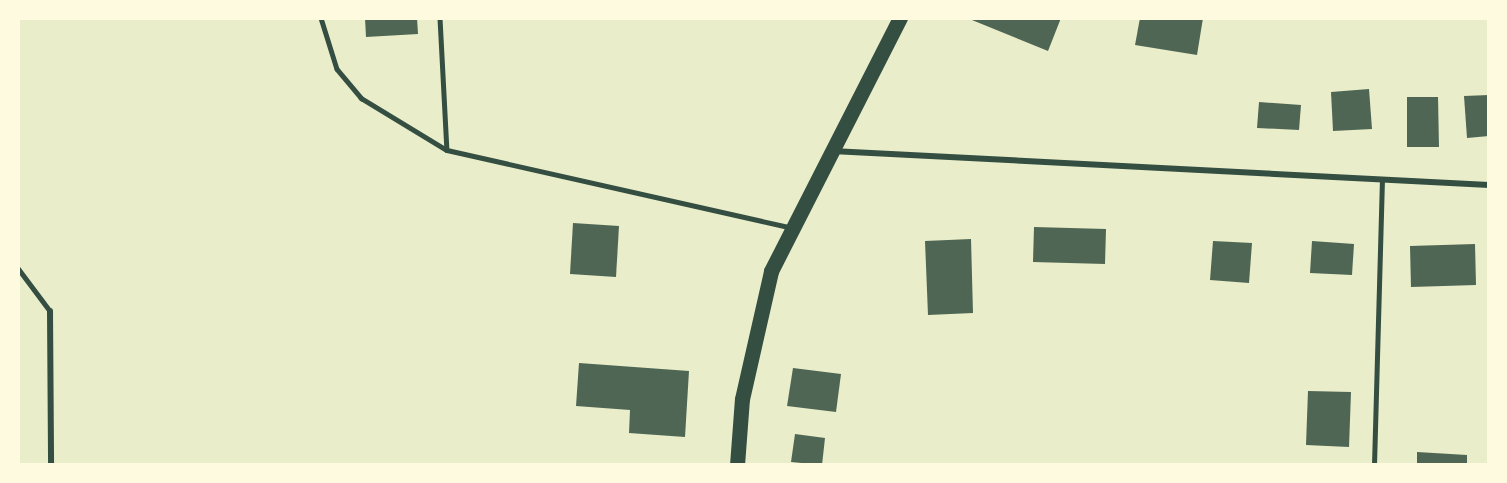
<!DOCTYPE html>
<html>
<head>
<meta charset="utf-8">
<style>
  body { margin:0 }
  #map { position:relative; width:1507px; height:483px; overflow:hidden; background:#e9edc9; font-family:"Fira Sans",sans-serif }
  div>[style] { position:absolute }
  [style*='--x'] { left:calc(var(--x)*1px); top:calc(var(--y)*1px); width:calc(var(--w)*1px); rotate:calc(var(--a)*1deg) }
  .building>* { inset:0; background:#4f6655 }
  .service>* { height:4.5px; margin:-2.25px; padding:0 2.25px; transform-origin:2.25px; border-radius:2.25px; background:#344e41 }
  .minor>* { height:6px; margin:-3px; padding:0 3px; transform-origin:3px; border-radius:3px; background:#344e41 }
  .primary>* { height:15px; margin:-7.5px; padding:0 7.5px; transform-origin:7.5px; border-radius:7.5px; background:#344e41 }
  span { translate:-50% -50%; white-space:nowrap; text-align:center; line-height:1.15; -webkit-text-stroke:6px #fefae0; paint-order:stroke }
  .frame { position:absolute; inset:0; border:20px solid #fefae0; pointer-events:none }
</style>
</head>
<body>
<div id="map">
  <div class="building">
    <i style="clip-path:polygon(365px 18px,417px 18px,418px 34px,366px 37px)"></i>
    <i style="clip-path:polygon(967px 18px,1061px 18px,1048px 51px)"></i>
    <i style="clip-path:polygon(1140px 18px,1203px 18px,1197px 55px,1135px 45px)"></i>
    <i style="clip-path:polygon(1369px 89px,1372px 129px,1333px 131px,1331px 92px)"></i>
    <i style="clip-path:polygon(1489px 95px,1489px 136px,1467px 138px,1464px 96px)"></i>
    <i style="clip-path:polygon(1407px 97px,1438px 97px,1439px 147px,1407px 147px)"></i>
    <i style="clip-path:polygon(1259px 102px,1301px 105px,1299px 130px,1257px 128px)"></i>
    <i style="clip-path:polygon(573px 223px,619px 226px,616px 277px,570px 274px)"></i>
    <i style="clip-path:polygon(1034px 227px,1106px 229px,1105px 264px,1033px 262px)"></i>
    <i style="clip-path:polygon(971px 239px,973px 313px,928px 315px,925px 241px)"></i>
    <i style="clip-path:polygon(1213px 241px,1252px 243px,1249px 283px,1210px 280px)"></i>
    <i style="clip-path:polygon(1312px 241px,1354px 244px,1352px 275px,1310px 273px)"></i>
    <i style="clip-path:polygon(1475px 244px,1476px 285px,1411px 287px,1410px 246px)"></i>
    <i style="clip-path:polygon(579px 363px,689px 371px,685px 437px,629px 433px,630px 410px,576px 406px)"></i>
    <i style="clip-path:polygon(793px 368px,841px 374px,836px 412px,787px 406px)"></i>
    <i style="clip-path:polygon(1308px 391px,1351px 392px,1349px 447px,1306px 445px)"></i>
    <i style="clip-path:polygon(795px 434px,825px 438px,822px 465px,791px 462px)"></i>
    <i style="clip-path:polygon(1417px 452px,1467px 455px,1467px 465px,1417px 465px)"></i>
  </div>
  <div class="service">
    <i style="--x:321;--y:18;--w:53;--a:72.6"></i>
    <i style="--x:337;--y:69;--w:38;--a:50"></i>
    <i style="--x:361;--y:98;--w:100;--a:31.2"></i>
    <i style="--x:447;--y:150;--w:352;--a:12.7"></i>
    <i style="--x:440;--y:18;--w:132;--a:87"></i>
    <i style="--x:18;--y:268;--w:54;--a:53.3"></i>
    <i style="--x:1374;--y:465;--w:283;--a:-88.4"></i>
  </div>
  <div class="minor">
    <i style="--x:832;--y:151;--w:658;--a:2.96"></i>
    <i style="--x:50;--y:311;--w:154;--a:89.6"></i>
  </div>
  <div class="primary">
    <i style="--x:737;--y:465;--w:66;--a:-85.7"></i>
    <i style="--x:742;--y:399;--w:131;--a:-77.2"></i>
    <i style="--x:771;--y:271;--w:284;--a:-63"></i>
  </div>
  <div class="frame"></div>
</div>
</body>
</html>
